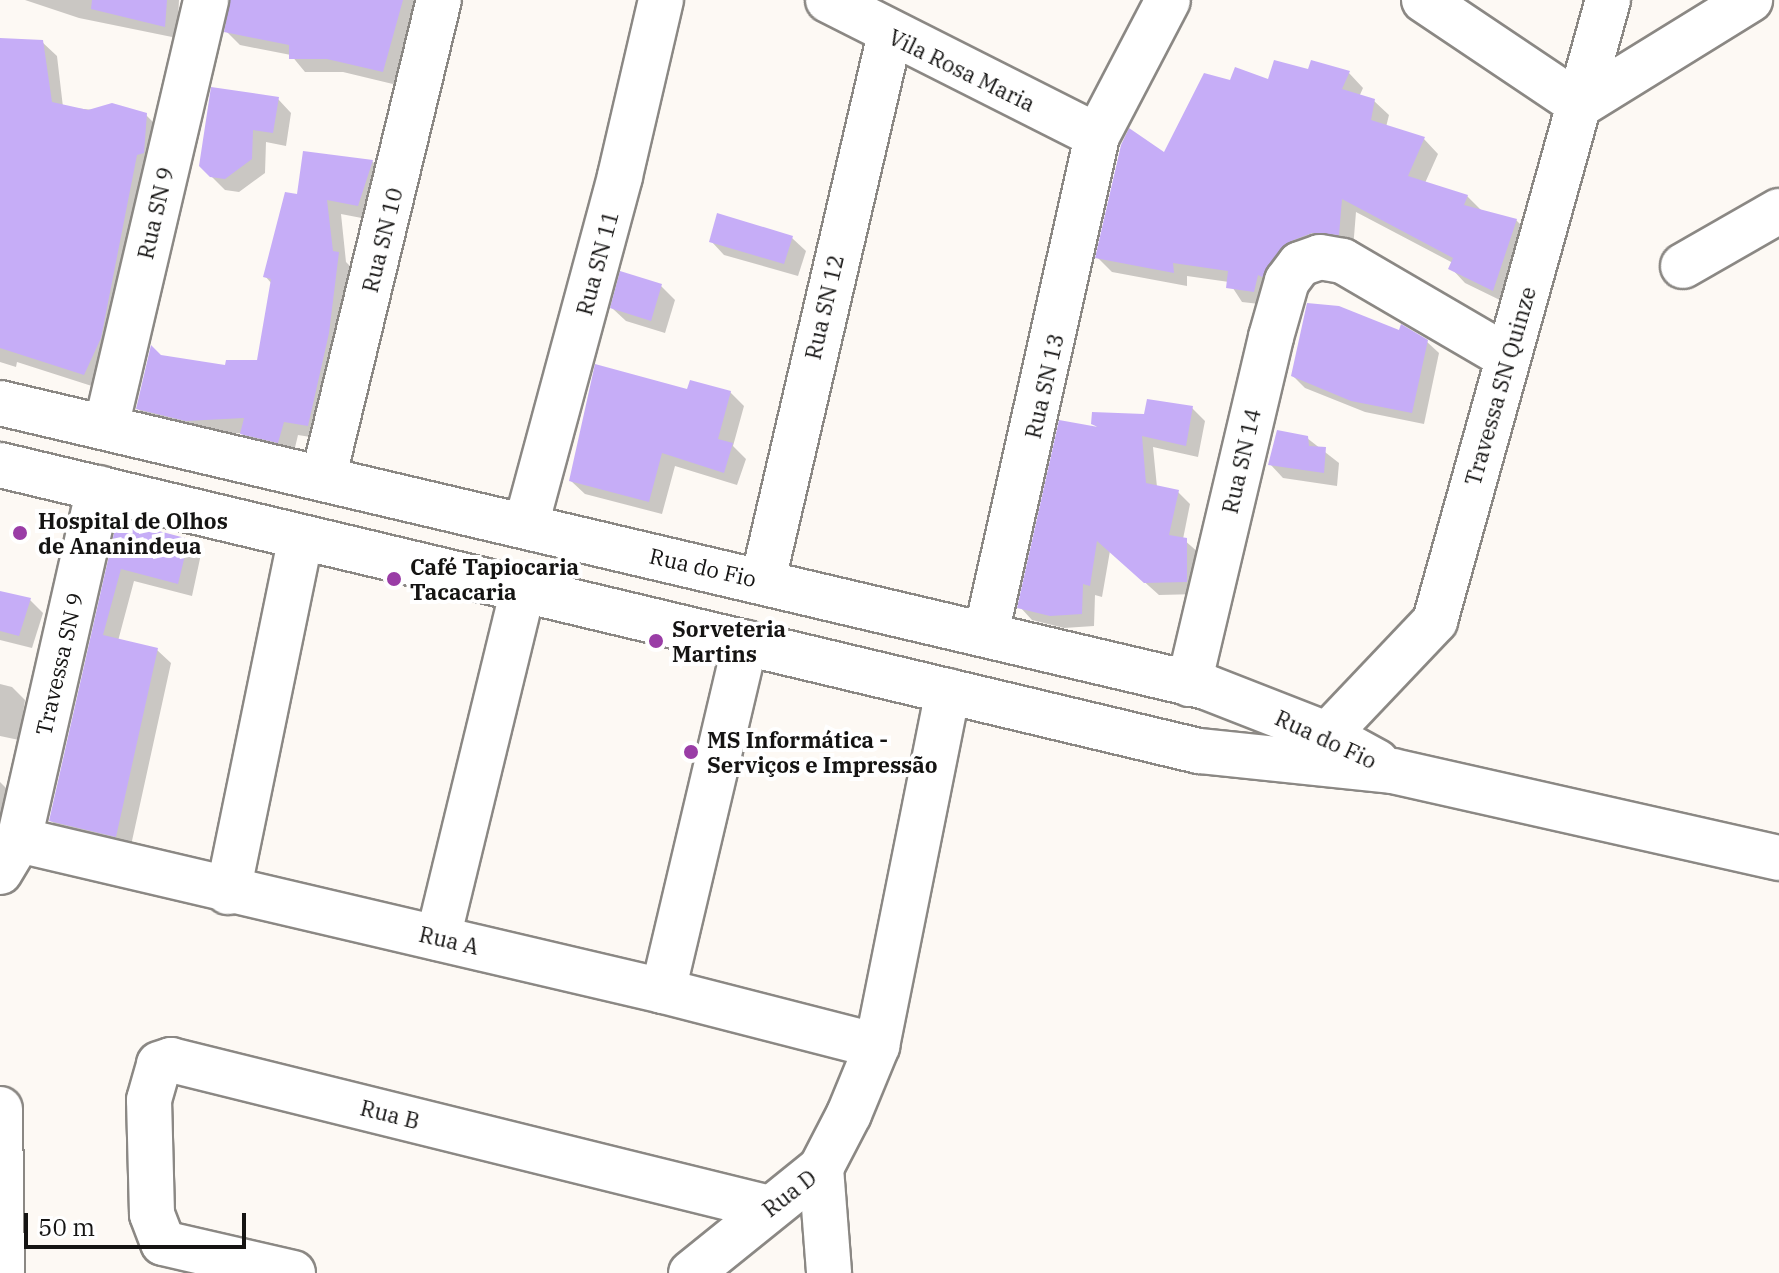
<!DOCTYPE html>
<html>
<head>
<meta charset="utf-8">
<style>
  body { margin:0 }
  #map { position:relative; width:1779px; height:1273px; overflow:hidden; background:#fdf9f4; font-family:"IBM Plex Serif",serif }
  div>[style] { position:absolute }
  [style*='--x'] { left:calc(var(--x)*1px); top:calc(var(--y)*1px); width:calc(var(--w)*1px); rotate:calc(var(--a)*1deg) }
  .shadow>* { inset:0; background:#0003 }
  .building>* { inset:0; background:#c6adf7 }
  .roads { filter:drop-shadow(2px 0 #8b8884) drop-shadow(-2px 0 #8b8884) drop-shadow(0 2px #8b8884) drop-shadow(0 -2px #8b8884) }
  .minor>* { height:44px; margin:-22px; padding:0 22px; transform-origin:22px; border-radius:22px; background:#fff }
  .dots>* { width:22px; height:22px; translate:-50% -50%; box-sizing:border-box; border:4px solid #fff; border-radius:50% }
  span { translate:-50% -50%; white-space:nowrap; text-align:center; line-height:1.15; -webkit-text-stroke:8px #fff; paint-order:stroke }
  .street-label { font-size:22px; color:#151413 }
  .poi-label { font-size:22px; color:#151413; font-weight:700 }
  .left { translate:0 -50%; text-align:left }
  .scale { position:absolute; left:24px; top:1213px; width:222px; height:36px; box-sizing:border-box; border:4px solid #151413; border-top:0; padding-left:10px; font-size:24px; line-height:28px; white-space:nowrap; color:#151413; -webkit-text-stroke:6px #fff; paint-order:stroke }
</style>
</head>
<body>
<div id="map">
  <div class="shadow">
    <i style="clip-path:polygon(25px 0,179px 0,177px 38px,79px 18px)"></i>
    <i style="clip-path:polygon(231px 0,419px 0,397px 85px,343px 72px,305px 72px,291px 55px,240px 45px,226px 31px)"></i>
    <i style="clip-path:polygon(0 40px,42px 42px,57px 56px,63px 107px,146px 115px,160px 129px,98px 388px,17px 362px,16px 367px,0 362px)"></i>
    <i style="clip-path:polygon(1309px 71px,1349px 73px,1363px 88px,1359px 97px,1374px 101px,1389px 115px,1386px 127px,1424px 139px,1438px 154px,1425px 183px,1467px 196px,1482px 211px,1516px 220px,1531px 235px,1508px 304px,1465px 283px,1451px 268px,1453px 263px,1356px 212px,1353px 249px,1268px 305px,1242px 302px,1229px 282px,1187px 276px,1187px 286px,1112px 272px,1098px 258px,1164px 154px,1231px 83px,1269px 81px)"></i>
    <i style="clip-path:polygon(278px 99px,291px 113px,286px 146px,266px 142px,265px 173px,239px 192px,225px 190px,201px 166px)"></i>
    <i style="clip-path:polygon(372px 161px,386px 176px,372px 220px,341px 214px,346px 262px,353px 269px,323px 439px,298px 435px,293px 456px,257px 448px,242px 433px,202px 435px,153px 423px,138px 409px,160px 357px,226px 367px,259px 362px,272px 284px,265px 276px,299px 196px)"></i>
    <i style="clip-path:polygon(792px 238px,806px 251px,798px 276px,724px 255px,711px 241px)"></i>
    <i style="clip-path:polygon(621px 277px,661px 286px,675px 300px,665px 333px,626px 321px,612px 308px)"></i>
    <i style="clip-path:polygon(1400px 333px,1426px 341px,1439px 353px,1424px 424px,1365px 412px,1305px 388px,1293px 376px)"></i>
    <i style="clip-path:polygon(689px 391px,730px 392px,744px 406px,733px 446px,746px 459px,737px 485px,675px 466px,662px 514px,585px 494px,571px 481px)"></i>
    <i style="clip-path:polygon(1192px 408px,1205px 421px,1198px 457px,1153px 447px,1157px 487px,1178px 492px,1190px 504px,1183px 539px,1199px 553px,1199px 594px,1159px 595px,1110px 551px,1102px 597px,1095px 595px,1094px 626px,1064px 628px,1032px 620px,1020px 607px,1100px 430px,1093px 423px)"></i>
    <i style="clip-path:polygon(1307px 438px,1339px 463px,1337px 486px,1283px 478px,1270px 464px)"></i>
    <i style="clip-path:polygon(119px 522px,188px 541px,201px 554px,192px 596px,134px 581px,118px 641px,157px 650px,171px 663px,130px 850px,65px 834px,51px 821px)"></i>
    <i style="clip-path:polygon(0 593px,30px 600px,43px 613px,32px 648px,0 640px)"></i>
    <i style="clip-path:polygon(0 684px,12px 687px,25px 700px,19px 740px,0 736px)"></i>
    <i style="clip-path:polygon(0 782px,8px 790px,0 819px)"></i>
  </div>
  <div class="building">
    <i style="clip-path:polygon(92px 0,167px 0,165px 27px,91px 9px)"></i>
    <i style="clip-path:polygon(230px 0,403px 0,383px 72px,327px 59px,289px 59px,289px 45px,224px 32px)"></i>
    <i style="clip-path:polygon(0 38px,43px 40px,52px 102px,88px 110px,112px 103px,147px 113px,144px 153px,137px 155px,101px 338px,84px 375px,0 348px)"></i>
    <i style="clip-path:polygon(1274px 60px,1308px 69px,1311px 60px,1350px 71px,1342px 89px,1375px 99px,1371px 120px,1425px 137px,1408px 176px,1468px 195px,1464px 205px,1517px 219px,1493px 291px,1448px 269px,1453px 258px,1342px 199px,1339px 235px,1312px 233px,1291px 241px,1262px 277px,1258px 275px,1254px 292px,1226px 288px,1228px 271px,1173px 263px,1174px 273px,1095px 258px,1121px 145px,1129px 128px,1164px 152px,1204px 73px,1230px 80px,1235px 67px,1268px 79px)"></i>
    <i style="clip-path:polygon(211px 87px,279px 97px,273px 133px,253px 130px,252px 159px,225px 179px,210px 177px,199px 166px)"></i>
    <i style="clip-path:polygon(303px 151px,373px 160px,358px 206px,327px 200px,333px 251px,339px 252px,329px 333px,308px 426px,284px 422px,278px 443px,240px 434px,244px 418px,186px 421px,136px 409px,151px 345px,161px 355px,225px 365px,226px 360px,257px 360px,271px 279px,263px 277px,285px 192px,297px 194px)"></i>
    <i style="clip-path:polygon(717px 213px,793px 236px,784px 264px,709px 242px)"></i>
    <i style="clip-path:polygon(620px 271px,662px 284px,651px 321px,610px 308px)"></i>
    <i style="clip-path:polygon(1307px 303px,1339px 306px,1399px 330px,1401px 324px,1428px 340px,1412px 413px,1351px 401px,1291px 376px)"></i>
    <i style="clip-path:polygon(595px 364px,687px 389px,690px 380px,731px 391px,718px 439px,733px 443px,724px 473px,662px 453px,649px 502px,569px 481px)"></i>
    <i style="clip-path:polygon(1147px 399px,1193px 406px,1186px 446px,1142px 436px,1146px 483px,1179px 490px,1169px 535px,1187px 538px,1187px 582px,1144px 583px,1097px 541px,1090px 586px,1083px 584px,1082px 614px,1050px 616px,1017px 608px,1059px 420px,1098px 427px,1091px 424px,1092px 412px,1144px 414px)"></i>
    <i style="clip-path:polygon(1277px 430px,1308px 436px,1309px 446px,1326px 447px,1324px 473px,1268px 465px)"></i>
    <i style="clip-path:polygon(117px 520px,189px 539px,178px 584px,121px 569px,103px 635px,158px 648px,116px 837px,49px 821px)"></i>
    <i style="clip-path:polygon(0 591px,31px 598px,19px 636px,0 631px)"></i>
  </div>
  <div class="roads">
    <div class="minor">
      <i style="--x:828;--y:0;--w:301;--a:26.8"></i>
      <i style="--x:1424;--y:0;--w:188;--a:33.9"></i>
      <i style="--x:1580;--y:105;--w:200;--a:-31.7"></i>
      <i style="--x:1683;--y:266;--w:111;--a:-29.8"></i>
      <i style="--x:0;--y:403;--w:1239;--a:13.25"></i>
      <i style="--x:1206;--y:687;--w:127;--a:21.3"></i>
      <i style="--x:1324;--y:733;--w:60;--a:28.7"></i>
      <i style="--x:106;--y:427;--w:439;--a:-76.8"></i>
      <i style="--x:0;--y:465;--w:1233;--a:13.42"></i>
      <i style="--x:1199;--y:751;--w:195;--a:5.9"></i>
      <i style="--x:1393;--y:771;--w:396;--a:12.7"></i>
      <i style="--x:323;--y:479;--w:493;--a:-76.4"></i>
      <i style="--x:526;--y:525;--w:361;--a:-74.9"></i>
      <i style="--x:620;--y:176;--w:181;--a:-76.9"></i>
      <i style="--x:763;--y:580;--w:561;--a:-76.91"></i>
      <i style="--x:986;--y:634;--w:510;--a:-77.43"></i>
      <i style="--x:1097;--y:136;--w:153;--a:-62.4"></i>
      <i style="--x:1189;--y:684;--w:357;--a:-76.7"></i>
      <i style="--x:1271;--y:337;--w:58;--a:-74.1"></i>
      <i style="--x:1287;--y:281;--w:21;--a:-53"></i>
      <i style="--x:1300;--y:264;--w:21;--a:-19"></i>
      <i style="--x:1320;--y:257;--w:23;--a:10"></i>
      <i style="--x:1343;--y:261;--w:190;--a:30.3"></i>
      <i style="--x:1308;--y:755;--w:185;--a:-46.5"></i>
      <i style="--x:1435;--y:621;--w:645;--a:-74.43"></i>
      <i style="--x:19;--y:840;--w:661;--a:13.2"></i>
      <i style="--x:663;--y:991;--w:221;--a:14.4"></i>
      <i style="--x:0;--y:872;--w:37;--a:-59"></i>
      <i style="--x:19;--y:840;--w:361;--a:-77.2"></i>
      <i style="--x:228;--y:892;--w:362;--a:-78.4"></i>
      <i style="--x:438;--y:938;--w:358;--a:-76.3"></i>
      <i style="--x:663;--y:991;--w:358;--a:-76.7"></i>
      <i style="--x:0;--y:1109;--w:164;--a:89.3"></i>
      <i style="--x:821;--y:1168;--w:105;--a:85.6"></i>
      <i style="--x:293;--y:1273;--w:133;--a:-167"></i>
      <i style="--x:163;--y:1243;--w:31;--a:-111"></i>
      <i style="--x:152;--y:1214;--w:114;--a:-91.5"></i>
      <i style="--x:149;--y:1100;--w:37;--a:-74"></i>
      <i style="--x:159;--y:1064;--w:13;--a:-18"></i>
      <i style="--x:171;--y:1060;--w:616;--a:13.9"></i>
      <i style="--x:691;--y:1273;--w:167;--a:-38.9"></i>
      <i style="--x:821;--y:1168;--w:61;--a:-62.6"></i>
      <i style="--x:849;--y:1114;--w:74;--a:-67.6"></i>
      <i style="--x:877;--y:1046;--w:362;--a:-78.7"></i>
    </div>
  </div>
  <div class="dots">
    <i style="left:20px;top:533px;background:#9a3da6"></i>
    <i style="left:394px;top:579px;background:#9a3da6"></i>
    <i style="left:656px;top:641px;background:#9a3da6"></i>
    <i style="left:691px;top:752px;background:#9a3da6"></i>
  </div>
  <div class="street-label">
    <span style="left:962px;top:70px;rotate:26deg">Vila Rosa Maria</span>
    <span style="left:155px;top:213px;rotate:-77deg">Rua SN 9</span>
    <span style="left:382px;top:240px;rotate:-76deg">Rua SN 10</span>
    <span style="left:597px;top:263px;rotate:-75deg">Rua SN 11</span>
    <span style="left:824px;top:307px;rotate:-77deg">Rua SN 12</span>
    <span style="left:1044px;top:386px;rotate:-77deg">Rua SN 13</span>
    <span style="left:1500px;top:386px;rotate:-74deg">Travessa SN Quinze</span>
    <span style="left:1241px;top:461px;rotate:-77deg">Rua SN 14</span>
    <span style="left:703px;top:567px;rotate:13deg">Rua do Fio</span>
    <span style="left:59px;top:664px;rotate:-77deg">Travessa SN 9</span>
    <span style="left:1326px;top:739px;rotate:25deg">Rua do Fio</span>
    <span style="left:449px;top:940px;rotate:13deg">Rua A</span>
    <span style="left:390px;top:1114px;rotate:14deg">Rua B</span>
    <span style="left:789px;top:1193px;rotate:-38deg">Rua D</span>
  </div>
  <div class="poi-label">
    <span class="left" style="left:38px;top:533px">Hospital de Olhos<br>de Ananindeua</span>
    <span class="left" style="left:410px;top:579px">Café Tapiocaria<br>Tacacaria</span>
    <span class="left" style="left:672px;top:641px">Sorveteria<br>Martins</span>
    <span class="left" style="left:707px;top:752px">MS Informática -<br>Serviços e Impressão</span>
  </div>
  <div class="scale">50 m</div>
</div>
</body>
</html>
